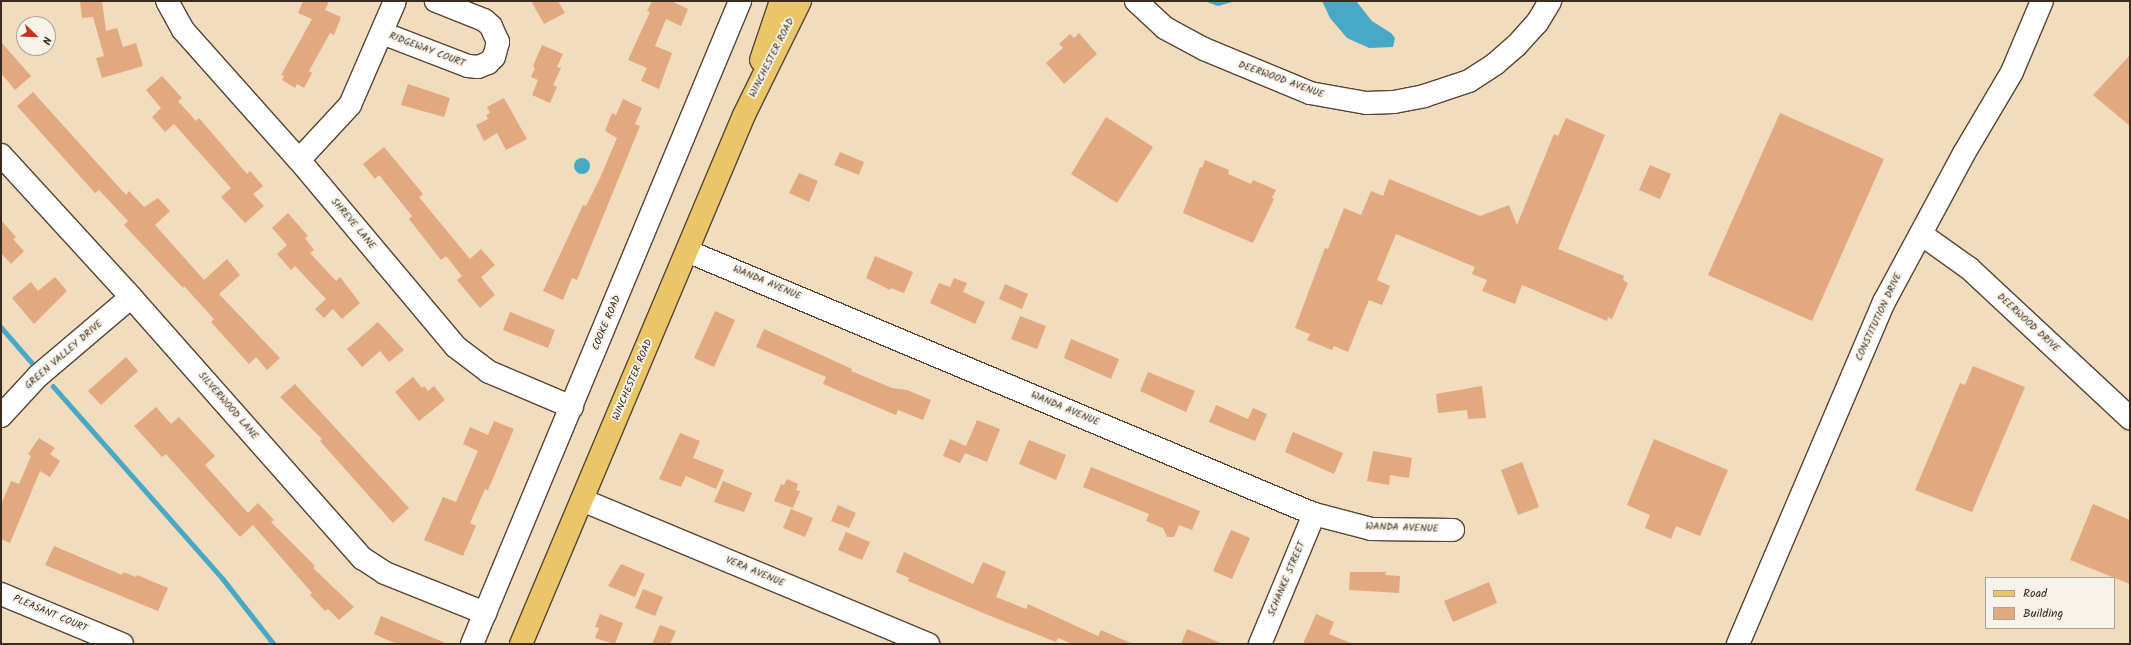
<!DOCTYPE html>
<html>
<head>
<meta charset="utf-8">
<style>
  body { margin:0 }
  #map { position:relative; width:2131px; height:645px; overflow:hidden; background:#f1dcbd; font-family:Kalam,sans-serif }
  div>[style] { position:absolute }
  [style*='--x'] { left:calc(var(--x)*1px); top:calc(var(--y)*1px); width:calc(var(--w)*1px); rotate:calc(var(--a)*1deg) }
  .water>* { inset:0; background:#48a9c7 }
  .round { border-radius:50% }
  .stream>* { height:4.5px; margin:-2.25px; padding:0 2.25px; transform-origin:2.25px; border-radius:2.25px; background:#48a9c7 }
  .building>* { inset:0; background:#e2a87f }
  .roads { filter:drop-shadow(1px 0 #564536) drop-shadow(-1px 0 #564536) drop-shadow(0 1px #564536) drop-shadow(0 -1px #564536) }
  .minor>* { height:22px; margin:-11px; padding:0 11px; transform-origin:11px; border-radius:11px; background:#fff }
  .major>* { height:22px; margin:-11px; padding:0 11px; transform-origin:11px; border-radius:11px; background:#eac669 }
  span { translate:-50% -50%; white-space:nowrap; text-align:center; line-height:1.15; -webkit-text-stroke:4px #f7f3e8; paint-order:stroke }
  .street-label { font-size:10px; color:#3b2a1e }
  .frame { position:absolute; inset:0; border:2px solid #3b2a1e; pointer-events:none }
  .legend { position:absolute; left:1985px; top:577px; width:130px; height:52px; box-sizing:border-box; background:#f7f3e8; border:1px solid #aca397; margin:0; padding:5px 7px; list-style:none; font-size:12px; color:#3b2a1e }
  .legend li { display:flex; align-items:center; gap:8px; height:20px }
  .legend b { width:20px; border:1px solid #aca397 }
  .north { position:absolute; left:16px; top:16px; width:40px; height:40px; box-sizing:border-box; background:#f7f3e8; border:1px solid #aca397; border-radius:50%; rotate:113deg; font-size:11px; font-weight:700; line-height:16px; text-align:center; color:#3b2a1e }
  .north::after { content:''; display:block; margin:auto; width:14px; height:18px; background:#c8321e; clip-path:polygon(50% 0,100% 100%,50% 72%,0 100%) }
</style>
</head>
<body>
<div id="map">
  <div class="water">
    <i style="clip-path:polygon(1204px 1px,1236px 1px,1218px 6px)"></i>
    <i style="clip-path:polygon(1322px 1px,1356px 1px,1372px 21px,1391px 33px,1395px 38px,1393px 47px,1369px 48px,1347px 38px,1330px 18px)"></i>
    <i class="round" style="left:574px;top:158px;width:16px;height:16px"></i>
  </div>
  <div class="stream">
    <i style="--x:1;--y:327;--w:50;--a:49"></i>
    <i style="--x:53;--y:386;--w:257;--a:48.6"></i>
    <i style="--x:223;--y:579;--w:83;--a:51.9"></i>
  </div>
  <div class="building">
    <i style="clip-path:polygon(80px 1px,102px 1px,106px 31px,117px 28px,123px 47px,136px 43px,143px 66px,102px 78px,96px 58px,104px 56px,93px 17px,82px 18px)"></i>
    <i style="clip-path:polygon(303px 1px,329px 1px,325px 10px,341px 17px,334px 35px,330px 33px,309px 71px,312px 73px,304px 88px,297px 84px,295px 88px,282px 80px,284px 76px,281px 75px,312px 19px,298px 13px)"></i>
    <i style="clip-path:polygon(531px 1px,558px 1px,565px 13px,544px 24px)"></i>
    <i style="clip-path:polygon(652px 1px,671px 1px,688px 9px,681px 26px,666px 19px,655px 46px,672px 53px,659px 89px,641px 81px,647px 68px,628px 60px,650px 12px,647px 11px)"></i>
    <i style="clip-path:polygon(1079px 33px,1097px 54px,1064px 84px,1046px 63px,1063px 48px,1059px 44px,1070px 34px,1074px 38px)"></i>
    <i style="clip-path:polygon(1px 42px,31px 76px,15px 90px,1px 73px)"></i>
    <i style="clip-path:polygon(542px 45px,563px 54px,557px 67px,561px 68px,553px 85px,557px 87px,550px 103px,532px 95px,538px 80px,531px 77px,535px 68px,533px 66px)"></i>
    <i style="clip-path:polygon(2130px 55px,2130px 126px,2093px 95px)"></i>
    <i style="clip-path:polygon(162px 76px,182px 98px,178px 101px,196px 121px,199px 118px,247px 174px,250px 171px,263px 186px,253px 194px,264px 206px,245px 223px,221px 197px,231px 188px,174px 124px,165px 132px,152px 117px,161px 108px,146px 90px)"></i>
    <i style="clip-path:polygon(408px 84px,450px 98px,444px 117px,401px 105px)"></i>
    <i style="clip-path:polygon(33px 92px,126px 195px,129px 191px,144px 207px,158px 198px,170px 211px,155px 225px,204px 280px,227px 259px,240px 275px,219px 294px,280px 358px,267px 370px,256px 357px,249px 364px,211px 322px,214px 319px,184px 286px,183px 288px,124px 225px,128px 221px,99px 190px,95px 193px,17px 106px)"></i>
    <i style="clip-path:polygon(504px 98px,527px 139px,506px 150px,497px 133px,484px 141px,476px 125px,488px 119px,486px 115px,490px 113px,487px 107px)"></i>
    <i style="clip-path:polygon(623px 99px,642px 108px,635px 124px,640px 126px,577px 280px,572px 278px,563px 300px,543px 291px,583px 205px,586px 206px,600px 178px,617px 138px,605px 131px,612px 113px,616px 115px)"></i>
    <i style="clip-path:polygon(1780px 113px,1884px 159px,1812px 321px,1708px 275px)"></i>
    <i style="clip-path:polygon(1106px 117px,1153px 147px,1117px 203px,1071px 174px)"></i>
    <i style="clip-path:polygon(1566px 118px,1605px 135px,1558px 249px,1624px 276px,1623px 280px,1628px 283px,1612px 319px,1608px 317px,1607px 321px,1522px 285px,1515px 304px,1482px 291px,1487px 280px,1472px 274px,1475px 267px,1396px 234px,1377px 280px,1390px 286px,1382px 305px,1369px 300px,1348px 352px,1334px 346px,1332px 350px,1307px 340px,1310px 334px,1295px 328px,1325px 248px,1328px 249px,1344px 208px,1361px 215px,1371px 191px,1383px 196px,1389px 179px,1480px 216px,1509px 205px,1517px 225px,1554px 134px,1558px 136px)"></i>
    <i style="clip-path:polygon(384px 147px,423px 194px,419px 197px,470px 259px,481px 249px,495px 265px,481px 277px,495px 295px,480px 308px,457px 280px,462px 276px,446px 256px,441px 260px,409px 219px,412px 216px,379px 175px,375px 179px,363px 164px)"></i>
    <i style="clip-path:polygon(840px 152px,864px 162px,859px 175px,834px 165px)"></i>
    <i style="clip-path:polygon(1205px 160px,1229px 170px,1228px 174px,1251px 184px,1253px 180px,1276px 190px,1272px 198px,1274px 199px,1253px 243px,1183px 213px,1200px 167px,1202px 168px)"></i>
    <i style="clip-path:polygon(1650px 165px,1671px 174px,1660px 199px,1639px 190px)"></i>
    <i style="clip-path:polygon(799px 173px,818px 181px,809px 202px,789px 193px)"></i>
    <i style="clip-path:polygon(288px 213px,308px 236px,305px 238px,314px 250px,310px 253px,336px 281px,340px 277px,360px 303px,342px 319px,333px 309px,324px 318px,315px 309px,326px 299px,295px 266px,291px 270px,277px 254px,287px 245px,272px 228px)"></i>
    <i style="clip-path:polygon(1px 220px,16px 237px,13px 239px,24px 251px,11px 264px,1px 253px)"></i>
    <i style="clip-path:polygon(875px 256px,913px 272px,904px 293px,891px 288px,890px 290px,866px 278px)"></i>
    <i style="clip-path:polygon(55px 277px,67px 291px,34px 324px,12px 298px,31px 282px,38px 291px)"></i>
    <i style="clip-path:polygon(954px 278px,967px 283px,963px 292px,985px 302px,975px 324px,930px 303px,939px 283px,950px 287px)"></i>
    <i style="clip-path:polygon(1005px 284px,1028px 294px,1022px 309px,999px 299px)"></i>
    <i style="clip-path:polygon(715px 311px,735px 320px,714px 367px,694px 358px)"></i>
    <i style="clip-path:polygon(510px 312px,555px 330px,548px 348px,503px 330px)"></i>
    <i style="clip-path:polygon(1020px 316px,1046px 326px,1037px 349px,1011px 339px)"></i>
    <i style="clip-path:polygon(378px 322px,404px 350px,389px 362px,380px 351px,362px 367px,347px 349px)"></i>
    <i style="clip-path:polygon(764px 329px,852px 369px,851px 371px,892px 388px,907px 390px,931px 400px,923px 420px,898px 410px,896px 415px,823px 384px,826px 377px,756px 347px)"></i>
    <i style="clip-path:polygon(1071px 339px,1119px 359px,1111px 379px,1064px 358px)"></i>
    <i style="clip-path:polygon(126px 357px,138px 371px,101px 405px,88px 391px)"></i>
    <i style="clip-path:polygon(1973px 366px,2025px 387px,1972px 512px,1915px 490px,1960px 383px,1965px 385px)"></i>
    <i style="clip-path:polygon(1148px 372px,1195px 391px,1186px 412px,1140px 391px)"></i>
    <i style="clip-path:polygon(413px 377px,422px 388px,424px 386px,428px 391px,434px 386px,445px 400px,419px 421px,395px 392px)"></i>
    <i style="clip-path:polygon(295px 384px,409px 508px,393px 523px,320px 441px,322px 439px,280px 397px)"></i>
    <i style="clip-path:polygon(1482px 386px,1486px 418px,1468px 419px,1467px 410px,1438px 413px,1436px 394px)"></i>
    <i style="clip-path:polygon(1216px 405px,1248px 419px,1253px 408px,1267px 414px,1255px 441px,1209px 422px)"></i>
    <i style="clip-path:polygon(156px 407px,171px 424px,179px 417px,215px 456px,205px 465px,248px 513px,258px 503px,274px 520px,271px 522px,315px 566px,313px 568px,354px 607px,339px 620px,328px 609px,325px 611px,310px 595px,312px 593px,253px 525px,240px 537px,166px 454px,162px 457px,134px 426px)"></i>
    <i style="clip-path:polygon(977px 420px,1000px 429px,987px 462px,965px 453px,960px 463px,943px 456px,950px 439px,966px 446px)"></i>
    <i style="clip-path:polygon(494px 421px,514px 429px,488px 490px,485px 489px,470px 523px,476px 526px,463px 556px,424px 540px,443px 497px,456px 502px,478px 451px,463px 444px,470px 427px,488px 435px)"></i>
    <i style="clip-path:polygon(1293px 432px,1343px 453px,1334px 474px,1285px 452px)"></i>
    <i style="clip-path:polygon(680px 433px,700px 441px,693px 458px,724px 470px,716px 489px,686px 476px,681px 487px,659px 479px)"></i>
    <i style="clip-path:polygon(39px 438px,55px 448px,50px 454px,60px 461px,50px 477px,40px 471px,10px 543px,1px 539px,1px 505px,11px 481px,19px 484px,31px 456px,28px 454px)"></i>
    <i style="clip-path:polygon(1654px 439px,1728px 470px,1700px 536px,1676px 526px,1671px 539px,1645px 528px,1650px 515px,1627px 505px)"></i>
    <i style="clip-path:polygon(1029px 440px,1066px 455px,1056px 480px,1019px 464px)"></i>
    <i style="clip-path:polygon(1373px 451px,1412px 458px,1409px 478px,1390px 475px,1389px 485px,1367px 481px)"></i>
    <i style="clip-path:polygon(1522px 462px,1539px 507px,1518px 515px,1501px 470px)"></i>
    <i style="clip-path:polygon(1091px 467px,1200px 511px,1192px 530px,1179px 525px,1174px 537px,1167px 537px,1163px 528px,1146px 521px,1149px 514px,1083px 487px)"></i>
    <i style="clip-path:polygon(787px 479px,798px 484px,796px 490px,800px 491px,793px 508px,774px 501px,781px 484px,784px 485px)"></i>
    <i style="clip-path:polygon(723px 481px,752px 493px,744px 512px,714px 502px)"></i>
    <i style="clip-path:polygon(2093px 504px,2130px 520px,2130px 584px,2070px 560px)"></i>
    <i style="clip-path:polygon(838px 505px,856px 513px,849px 528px,831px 521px)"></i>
    <i style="clip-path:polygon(791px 509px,813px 518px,805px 537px,783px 528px)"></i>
    <i style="clip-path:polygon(1231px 530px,1250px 538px,1232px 579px,1213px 571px)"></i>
    <i style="clip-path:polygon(846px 532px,870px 542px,862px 560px,838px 550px)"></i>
    <i style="clip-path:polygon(54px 546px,122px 575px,123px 572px,136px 577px,137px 575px,168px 588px,158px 611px,45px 565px)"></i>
    <i style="clip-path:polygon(904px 552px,973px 584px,983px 562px,1006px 572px,996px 597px,1026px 609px,1028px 604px,1098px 636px,1101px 630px,1133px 644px,1073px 644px,1058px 638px,1056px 642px,988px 615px,908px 581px,909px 578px,896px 572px)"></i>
    <i style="clip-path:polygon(621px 564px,645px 574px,635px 597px,608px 586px)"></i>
    <i style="clip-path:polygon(1350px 572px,1386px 572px,1385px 575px,1400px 576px,1399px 593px,1349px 590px)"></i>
    <i style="clip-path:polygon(1489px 582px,1497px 603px,1453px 622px,1444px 601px)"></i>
    <i style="clip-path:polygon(643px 589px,663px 597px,655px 616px,635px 608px)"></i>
    <i style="clip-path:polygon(600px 614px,623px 623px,615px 644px,595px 638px,599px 628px,595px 627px)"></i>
    <i style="clip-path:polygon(1316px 614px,1334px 622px,1329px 634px,1353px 644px,1303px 644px)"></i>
    <i style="clip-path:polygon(381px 616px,448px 644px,397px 644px,374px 634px)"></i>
    <i style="clip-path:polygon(660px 625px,676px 631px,670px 644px,652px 644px)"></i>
    <i style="clip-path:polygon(1187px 629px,1223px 644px,1181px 644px)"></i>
  </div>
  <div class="roads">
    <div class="minor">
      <i style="--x:167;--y:1;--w:33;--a:61"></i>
      <i style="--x:183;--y:30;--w:174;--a:48.3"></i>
      <i style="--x:299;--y:160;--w:244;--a:50"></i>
      <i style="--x:456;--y:347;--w:41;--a:37.1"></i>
      <i style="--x:489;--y:372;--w:90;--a:22.9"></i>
      <i style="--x:1136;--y:1;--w:40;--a:43"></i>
      <i style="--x:1165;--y:28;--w:44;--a:28.3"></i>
      <i style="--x:1204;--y:49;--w:115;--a:22.5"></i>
      <i style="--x:1310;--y:93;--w:57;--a:10.1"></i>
      <i style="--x:1366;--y:103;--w:28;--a:-2"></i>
      <i style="--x:1394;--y:102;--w:31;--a:-11"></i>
      <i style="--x:1424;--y:96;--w:47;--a:-18.4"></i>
      <i style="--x:1469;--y:81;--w:31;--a:-33"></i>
      <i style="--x:1495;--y:64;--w:28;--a:-41"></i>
      <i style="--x:1516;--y:46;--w:31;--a:-48"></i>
      <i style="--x:1537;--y:23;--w:26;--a:-59"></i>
      <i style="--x:382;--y:33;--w:92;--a:21"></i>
      <i style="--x:468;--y:66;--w:10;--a:6"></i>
      <i style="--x:478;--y:67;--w:11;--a:-22"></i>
      <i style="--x:488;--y:63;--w:8;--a:-45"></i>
      <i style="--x:494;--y:57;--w:16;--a:-75"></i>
      <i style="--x:498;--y:42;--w:17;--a:-114"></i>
      <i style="--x:491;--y:26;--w:9;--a:-139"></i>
      <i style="--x:484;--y:20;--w:52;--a:-158.4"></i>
      <i style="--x:1;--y:155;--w:193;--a:47.5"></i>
      <i style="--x:131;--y:297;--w:349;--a:48.5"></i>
      <i style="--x:362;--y:558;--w:27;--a:33"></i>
      <i style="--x:385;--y:573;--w:108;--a:21.8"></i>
      <i style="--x:299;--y:160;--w:75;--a:-47.2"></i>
      <i style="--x:350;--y:105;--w:113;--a:-66.6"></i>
      <i style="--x:1921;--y:234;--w:60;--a:35.5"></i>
      <i style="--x:1970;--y:269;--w:219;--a:43"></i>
      <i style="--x:687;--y:251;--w:680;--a:22.76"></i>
      <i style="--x:1314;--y:514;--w:59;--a:14.7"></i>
      <i style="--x:1371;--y:529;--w:82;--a:0.7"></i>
      <i style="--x:1;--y:416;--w:54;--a:-47.2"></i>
      <i style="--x:38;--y:376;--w:122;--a:-40.3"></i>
      <i style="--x:582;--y:500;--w:375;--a:22.6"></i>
      <i style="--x:1;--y:594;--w:131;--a:22.5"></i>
      <i style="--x:472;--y:644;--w:697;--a:-67.37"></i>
      <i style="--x:1260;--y:644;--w:141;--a:-67.4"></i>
      <i style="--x:1738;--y:644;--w:372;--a:-66.9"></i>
      <i style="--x:1884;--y:302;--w:167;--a:-61.7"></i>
      <i style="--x:1963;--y:155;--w:96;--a:-59.4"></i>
      <i style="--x:2012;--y:72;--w:77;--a:-67.1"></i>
    </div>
    <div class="major">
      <i style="--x:761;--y:60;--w:62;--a:-71.3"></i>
      <i style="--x:521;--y:644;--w:574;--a:-67.14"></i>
      <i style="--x:744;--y:115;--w:127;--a:-63.8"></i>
    </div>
  </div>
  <div class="street-label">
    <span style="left:427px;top:50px;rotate:21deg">RIDGEWAY COURT</span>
    <span style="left:772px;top:58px;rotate:-63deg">WINCHESTER ROAD</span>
    <span style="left:1281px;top:80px;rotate:20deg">DEERWOOD AVENUE</span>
    <span style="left:353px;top:224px;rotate:50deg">SHREVE LANE</span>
    <span style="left:767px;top:283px;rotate:23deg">WANDA AVENUE</span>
    <span style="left:1879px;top:317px;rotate:-65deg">CONSTITUTION DRIVE</span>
    <span style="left:607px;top:323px;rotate:-67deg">COOKE ROAD</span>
    <span style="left:2028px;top:323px;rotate:43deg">DEERWOOD DRIVE</span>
    <span style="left:64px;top:355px;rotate:-41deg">GREEN VALLEY DRIVE</span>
    <span style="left:633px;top:380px;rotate:-67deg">WINCHESTER ROAD</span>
    <span style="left:228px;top:406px;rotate:49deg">SILVERWOOD LANE</span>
    <span style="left:1065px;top:409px;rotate:23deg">WANDA AVENUE</span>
    <span style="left:1402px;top:528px;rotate:2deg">WANDA AVENUE</span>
    <span style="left:755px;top:572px;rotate:23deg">VERA AVENUE</span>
    <span style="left:1287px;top:579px;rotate:-67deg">SCHANKE STREET</span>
    <span style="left:50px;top:614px;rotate:23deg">PLEASANT COURT</span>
  </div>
  <div class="frame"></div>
  <ul class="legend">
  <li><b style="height:5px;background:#eac669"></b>Road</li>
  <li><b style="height:11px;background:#e2a87f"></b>Building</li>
  </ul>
  <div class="north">N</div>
</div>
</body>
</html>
